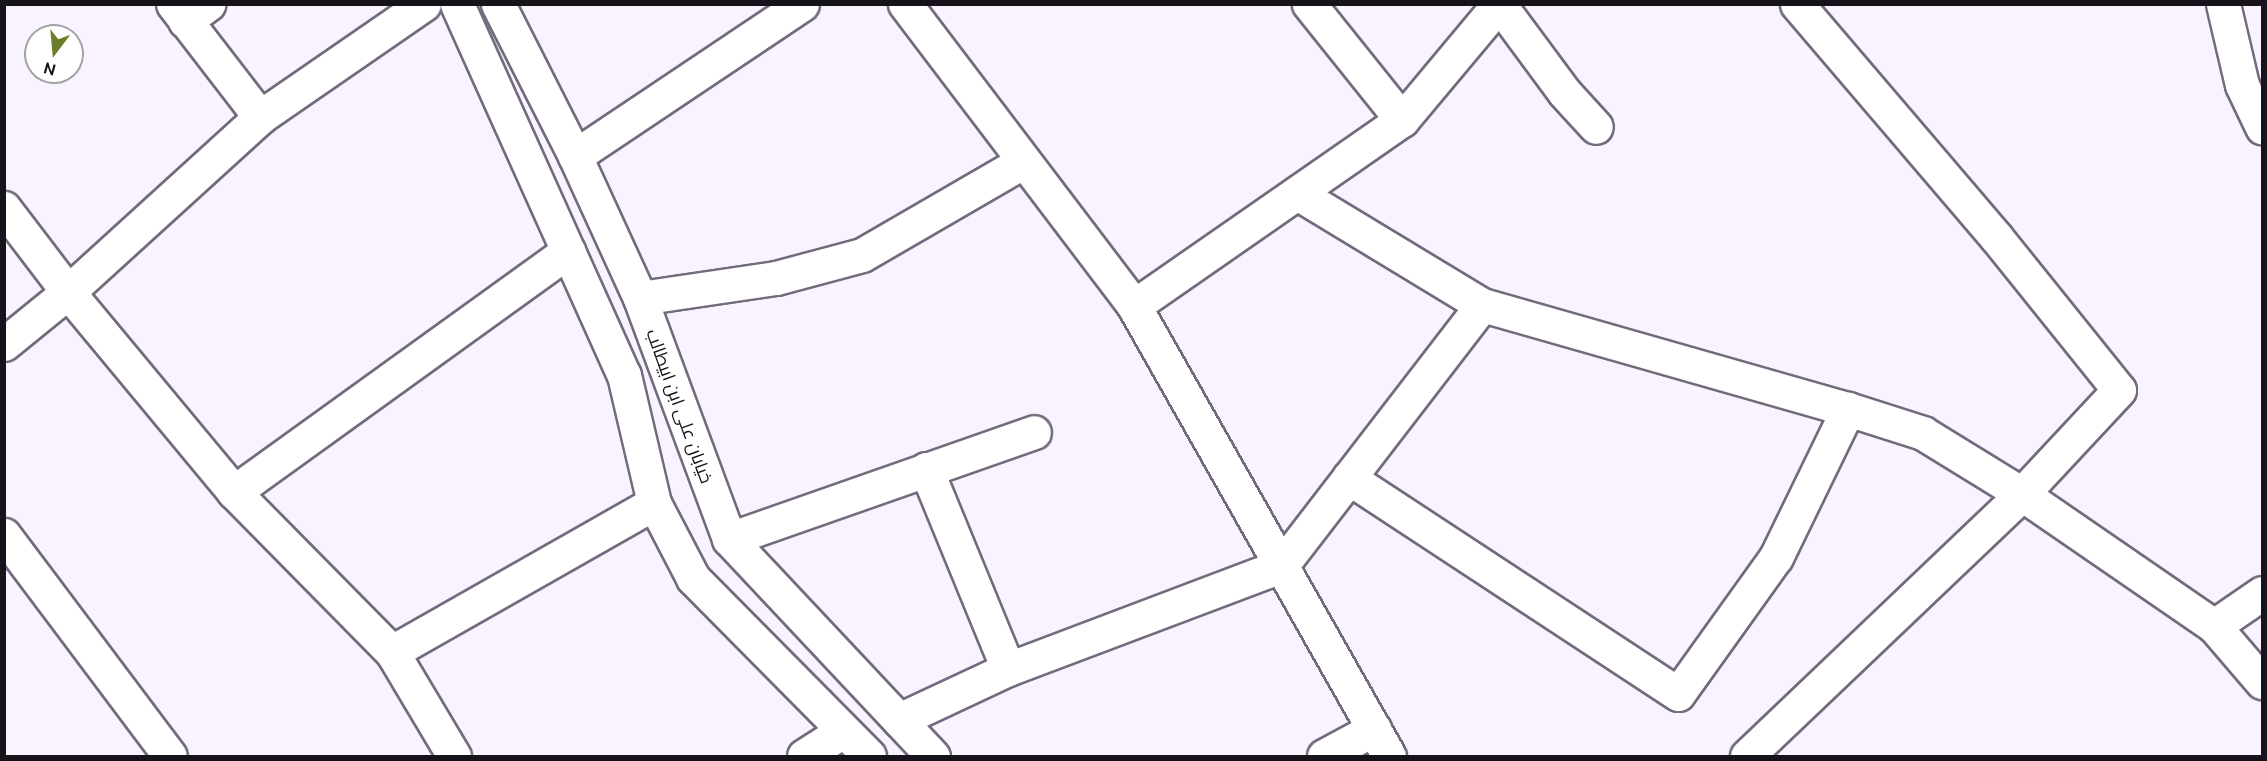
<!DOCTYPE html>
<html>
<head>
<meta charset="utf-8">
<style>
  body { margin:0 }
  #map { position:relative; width:2267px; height:761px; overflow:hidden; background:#f8f3ff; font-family:Ubuntu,Cairo,sans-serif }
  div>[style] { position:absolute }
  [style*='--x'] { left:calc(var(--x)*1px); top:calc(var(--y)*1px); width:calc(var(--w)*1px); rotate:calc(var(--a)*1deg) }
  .roads { filter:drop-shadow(2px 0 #736b7d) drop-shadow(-2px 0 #736b7d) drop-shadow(0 2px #736b7d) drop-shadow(0 -2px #736b7d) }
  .minor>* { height:33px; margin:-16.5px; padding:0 16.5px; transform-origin:16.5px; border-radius:16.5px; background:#fff }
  span { translate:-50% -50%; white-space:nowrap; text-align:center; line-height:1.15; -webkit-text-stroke:4.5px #fff; paint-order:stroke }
  .street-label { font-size:18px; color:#16131a }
  .frame { position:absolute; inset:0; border:6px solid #16131a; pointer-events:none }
  .north { position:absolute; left:24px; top:24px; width:60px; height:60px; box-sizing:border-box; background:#fff; border:2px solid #a2a1a3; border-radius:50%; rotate:196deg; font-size:16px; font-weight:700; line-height:24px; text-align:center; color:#16131a }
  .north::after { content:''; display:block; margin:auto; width:21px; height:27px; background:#6c7d2b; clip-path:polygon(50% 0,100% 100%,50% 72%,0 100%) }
</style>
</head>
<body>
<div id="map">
  <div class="roads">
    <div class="minor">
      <i style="--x:173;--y:4;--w:143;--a:52.4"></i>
      <i style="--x:457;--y:4;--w:407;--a:65.8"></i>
      <i style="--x:624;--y:375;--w:131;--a:76.8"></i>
      <i style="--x:654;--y:503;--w:85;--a:62.5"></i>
      <i style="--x:693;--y:578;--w:250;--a:45.3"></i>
      <i style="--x:498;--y:4;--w:170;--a:63.1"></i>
      <i style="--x:575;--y:156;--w:156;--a:65.4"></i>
      <i style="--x:640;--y:298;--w:257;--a:69.7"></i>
      <i style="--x:729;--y:539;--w:298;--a:46.8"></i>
      <i style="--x:905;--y:4;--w:379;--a:52.8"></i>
      <i style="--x:1134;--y:306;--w:517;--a:60.46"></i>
      <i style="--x:1499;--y:4;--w:109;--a:53.5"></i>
      <i style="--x:1564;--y:92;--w:47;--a:47.6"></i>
      <i style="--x:1797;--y:4;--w:306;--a:49.5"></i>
      <i style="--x:1996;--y:237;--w:196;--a:51.2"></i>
      <i style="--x:2119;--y:390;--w:142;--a:133"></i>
      <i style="--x:2022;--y:494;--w:116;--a:-148.4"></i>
      <i style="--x:1923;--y:433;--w:79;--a:-162.3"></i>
      <i style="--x:2223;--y:4;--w:83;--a:76.8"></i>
      <i style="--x:2242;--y:85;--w:47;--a:64.5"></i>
      <i style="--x:185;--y:21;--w:29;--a:-36"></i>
      <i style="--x:1402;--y:120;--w:151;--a:-50.1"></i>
      <i style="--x:575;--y:156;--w:273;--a:-33.8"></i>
      <i style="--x:1297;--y:193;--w:216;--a:31.2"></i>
      <i style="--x:4;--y:208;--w:106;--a:52.7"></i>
      <i style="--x:68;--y:292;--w:260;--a:50.3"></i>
      <i style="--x:234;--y:492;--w:225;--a:45.4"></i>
      <i style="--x:392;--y:652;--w:121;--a:59.2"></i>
      <i style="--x:640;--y:298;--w:137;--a:-8.4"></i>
      <i style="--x:776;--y:278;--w:89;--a:-15"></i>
      <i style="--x:862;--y:255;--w:187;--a:-30.1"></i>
      <i style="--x:1134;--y:306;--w:326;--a:-34.8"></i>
      <i style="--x:1402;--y:120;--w:149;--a:-128.7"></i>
      <i style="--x:4;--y:344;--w:82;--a:-39.1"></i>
      <i style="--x:68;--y:292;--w:260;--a:-42.3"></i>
      <i style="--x:260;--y:117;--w:199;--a:-34.6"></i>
      <i style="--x:926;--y:469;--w:216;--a:67.7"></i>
      <i style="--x:234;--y:492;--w:412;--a:-35.8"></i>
      <i style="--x:4;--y:535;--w:276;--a:53.1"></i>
      <i style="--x:729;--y:539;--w:323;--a:-19.3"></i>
      <i style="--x:2214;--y:626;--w:58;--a:-34.5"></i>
      <i style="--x:392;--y:652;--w:301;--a:-29.6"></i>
      <i style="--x:899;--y:720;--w:120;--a:-25.1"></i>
      <i style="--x:1008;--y:669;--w:292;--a:-20.7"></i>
      <i style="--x:1281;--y:566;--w:329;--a:-52.4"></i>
      <i style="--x:1482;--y:305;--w:380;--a:15.9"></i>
      <i style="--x:1848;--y:409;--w:165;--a:115.9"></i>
      <i style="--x:1776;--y:557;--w:168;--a:125.6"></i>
      <i style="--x:1678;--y:694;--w:394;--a:-146.7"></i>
      <i style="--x:804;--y:756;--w:46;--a:-32.7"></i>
      <i style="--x:1324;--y:756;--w:57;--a:-28.4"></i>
      <i style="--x:1747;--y:756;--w:380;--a:-43.6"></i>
      <i style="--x:2022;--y:494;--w:233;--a:34.5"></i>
      <i style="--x:2214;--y:626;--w:74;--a:49.4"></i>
    </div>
  </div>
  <div class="street-label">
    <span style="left:680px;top:406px;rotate:70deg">خیابان علی ابن ابیطالب</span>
  </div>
  <div class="frame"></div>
  <div class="north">N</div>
</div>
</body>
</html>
